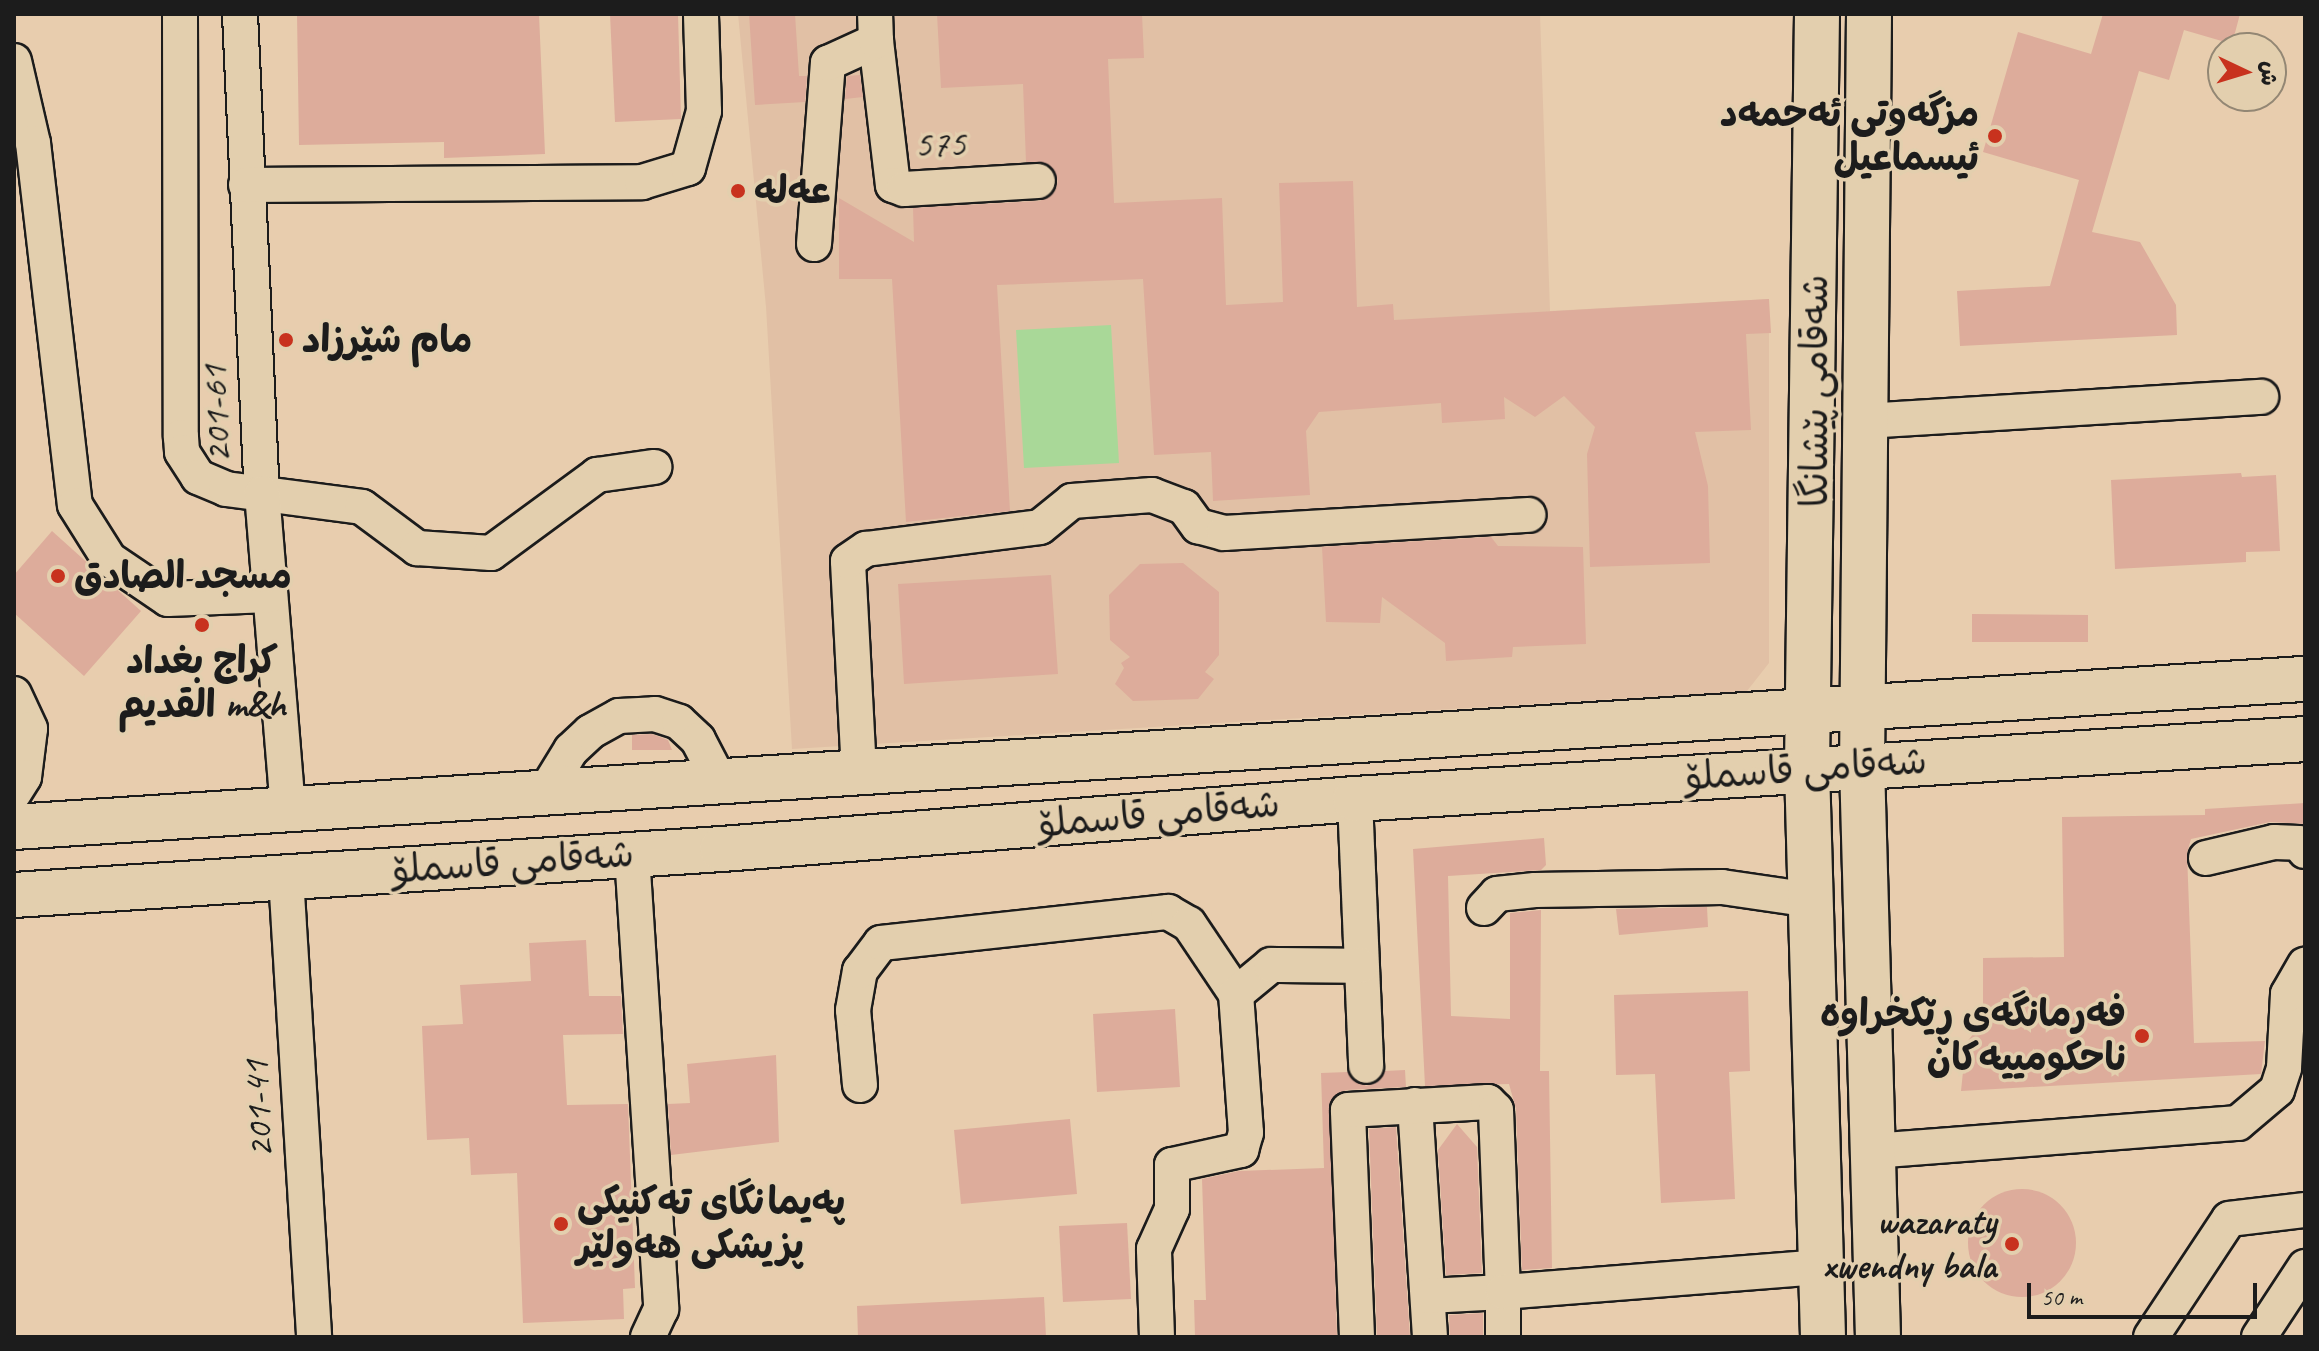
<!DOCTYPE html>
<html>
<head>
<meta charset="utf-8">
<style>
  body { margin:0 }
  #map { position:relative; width:2319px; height:1351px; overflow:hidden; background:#e8cdae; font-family:Caveat,"Playpen Sans Arabic",sans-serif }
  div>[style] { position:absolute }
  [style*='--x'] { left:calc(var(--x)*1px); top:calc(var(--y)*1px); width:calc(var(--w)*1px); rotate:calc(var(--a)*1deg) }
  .built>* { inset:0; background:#e1c0a5 }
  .green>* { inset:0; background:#a9d898 }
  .building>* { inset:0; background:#ddac9b }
  .round { border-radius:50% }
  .roads { filter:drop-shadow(2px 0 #1c1c1c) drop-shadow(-2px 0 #1c1c1c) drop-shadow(0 2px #1c1c1c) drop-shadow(0 -2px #1c1c1c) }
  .minor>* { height:34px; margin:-17px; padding:0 17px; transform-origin:17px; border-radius:17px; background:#e3cfae }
  .major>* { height:44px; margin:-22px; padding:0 22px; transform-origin:22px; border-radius:22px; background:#e3cfae }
  .dots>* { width:22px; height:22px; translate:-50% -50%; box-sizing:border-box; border:4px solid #e3cfae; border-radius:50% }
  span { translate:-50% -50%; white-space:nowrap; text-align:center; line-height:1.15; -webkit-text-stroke:7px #e3cfae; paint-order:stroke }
  .poi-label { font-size:38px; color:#1c1c1c; font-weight:700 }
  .right { translate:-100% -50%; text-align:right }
  .left { translate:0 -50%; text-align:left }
  .street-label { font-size:38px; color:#1c1c1c }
  .frame { position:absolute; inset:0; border:16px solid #1c1c1c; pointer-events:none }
  .north { position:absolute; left:2207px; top:32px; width:80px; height:80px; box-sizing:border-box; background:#e3cfae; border:2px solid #938774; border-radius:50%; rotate:94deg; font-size:22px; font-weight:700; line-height:32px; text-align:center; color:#1c1c1c }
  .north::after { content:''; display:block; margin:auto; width:28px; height:36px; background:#c8321e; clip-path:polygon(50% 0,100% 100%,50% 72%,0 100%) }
  .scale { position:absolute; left:2027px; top:1283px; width:230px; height:36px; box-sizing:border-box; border:4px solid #1c1c1c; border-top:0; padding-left:10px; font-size:24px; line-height:28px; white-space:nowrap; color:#1c1c1c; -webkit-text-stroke:6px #e3cfae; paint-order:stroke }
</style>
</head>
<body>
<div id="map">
  <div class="built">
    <i style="clip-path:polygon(738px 14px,1540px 14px,1550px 311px,1769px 299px,1769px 663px,1747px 691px,792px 749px,766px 307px)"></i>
  </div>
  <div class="green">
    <i style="clip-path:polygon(1111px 325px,1119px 463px,1024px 468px,1016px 330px)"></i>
  </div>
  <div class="building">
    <i style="clip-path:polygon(297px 14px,539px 14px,545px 154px,444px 158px,444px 142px,299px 145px)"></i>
    <i style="clip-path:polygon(610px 14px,678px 14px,681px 119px,615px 122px)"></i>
    <i style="clip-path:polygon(749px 14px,795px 14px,799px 76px,807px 76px,805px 102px,755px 105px)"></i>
    <i style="clip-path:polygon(937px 14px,1142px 14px,1144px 58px,1108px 59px,1114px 203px,1222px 198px,1226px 305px,1283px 302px,1279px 183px,1353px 181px,1357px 307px,1393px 304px,1394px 320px,1769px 299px,1771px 333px,1746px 334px,1751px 430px,1695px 432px,1708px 486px,1710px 563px,1590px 567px,1587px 454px,1595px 427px,1564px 396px,1535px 417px,1504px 397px,1505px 419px,1442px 423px,1441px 403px,1319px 412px,1306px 431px,1310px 495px,1213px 501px,1211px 452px,1154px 455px,1143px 279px,997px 285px,1010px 511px,906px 522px,892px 279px,839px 279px,839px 198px,914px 242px,913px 208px,1040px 201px,1055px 191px,1058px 181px,1048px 164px,1026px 162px,1023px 84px,941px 88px)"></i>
    <i style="clip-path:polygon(2103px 14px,2240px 14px,2232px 44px,2184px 30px,2169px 80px,2139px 71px,2092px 232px,2140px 242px,2176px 305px,2177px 335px,1960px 346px,1957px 291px,2050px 286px,2079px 180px,1983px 152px,2018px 32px,2091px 54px)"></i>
    <i style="clip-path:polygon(860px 75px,863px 97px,845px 99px,847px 76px)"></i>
    <i style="clip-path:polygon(2241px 473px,2242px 477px,2276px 475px,2280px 551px,2246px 552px,2246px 562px,2115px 569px,2111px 480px)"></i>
    <i style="clip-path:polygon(52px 531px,141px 611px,84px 676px,14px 613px,14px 575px)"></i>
    <i style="clip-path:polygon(1491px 537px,1498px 546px,1583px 547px,1586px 644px,1513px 647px,1512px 657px,1446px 661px,1445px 643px,1382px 597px,1380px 623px,1326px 622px,1322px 547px)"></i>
    <i style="clip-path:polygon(1183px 563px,1219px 592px,1219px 655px,1205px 672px,1214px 679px,1198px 699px,1133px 701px,1115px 684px,1124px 668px,1121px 663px,1130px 657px,1110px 640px,1109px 595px,1140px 564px)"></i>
    <i style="clip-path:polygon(1051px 575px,1058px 674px,904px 684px,898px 584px)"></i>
    <i style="clip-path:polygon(1972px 614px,2088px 615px,2088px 642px,1972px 642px)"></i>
    <i style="clip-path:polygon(652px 734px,668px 740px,672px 750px,632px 750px,632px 735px)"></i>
    <i style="clip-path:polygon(2305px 803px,2305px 824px,2270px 822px,2191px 839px,2187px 853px,2194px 1043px,2265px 1041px,2261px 1074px,1961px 1091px,1966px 1043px,1983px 1022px,1983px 958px,2064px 957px,2062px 817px,2205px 815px,2205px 809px)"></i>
    <i style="clip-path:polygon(1544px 838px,1546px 865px,1541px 870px,1448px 876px,1451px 1016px,1510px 1019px,1510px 913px,1541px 910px,1540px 1071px,1549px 1071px,1552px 1268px,1522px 1270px,1516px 1109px,1509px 1084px,1425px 1086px,1413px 849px)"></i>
    <i style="clip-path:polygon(1707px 907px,1708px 927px,1619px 935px,1616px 909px)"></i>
    <i style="clip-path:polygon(586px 940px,589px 996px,621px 996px,623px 1034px,563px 1035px,567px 1105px,628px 1104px,635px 1288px,623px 1289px,624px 1319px,523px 1323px,517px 1173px,471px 1175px,469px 1138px,427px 1140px,422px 1026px,463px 1024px,460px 985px,531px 981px,529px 943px)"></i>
    <i style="clip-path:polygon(1748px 991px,1750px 1071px,1729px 1072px,1735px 1199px,1661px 1203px,1655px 1074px,1616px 1075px,1614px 995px)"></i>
    <i style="clip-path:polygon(1175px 1009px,1180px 1087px,1097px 1092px,1093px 1014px)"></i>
    <i style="clip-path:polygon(776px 1055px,779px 1142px,671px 1155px,668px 1104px,690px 1103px,687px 1064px)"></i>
    <i style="clip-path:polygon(1405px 1070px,1406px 1087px,1346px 1090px,1330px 1102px,1337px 1337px,1195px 1337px,1194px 1300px,1206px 1300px,1202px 1179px,1239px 1171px,1324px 1168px,1321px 1073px,1348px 1072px,1366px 1086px,1377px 1082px,1385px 1071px)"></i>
    <i style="clip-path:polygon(1070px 1119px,1077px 1194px,961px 1204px,954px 1130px)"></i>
    <i style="clip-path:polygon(1457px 1124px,1477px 1147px,1482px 1273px,1446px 1275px,1438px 1150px)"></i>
    <i style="clip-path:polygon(1396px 1127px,1410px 1337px,1377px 1337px,1369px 1129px)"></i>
    <i class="round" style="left:1968px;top:1189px;width:108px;height:108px"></i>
    <i style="clip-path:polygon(1127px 1223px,1131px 1299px,1063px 1302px,1059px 1226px)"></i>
    <i style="clip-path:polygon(1044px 1297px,1046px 1337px,858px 1337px,857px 1306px)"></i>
    <i style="clip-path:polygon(1483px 1313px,1483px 1337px,1450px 1337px,1449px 1315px)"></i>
  </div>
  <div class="roads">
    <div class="minor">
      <i style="--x:180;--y:14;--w:423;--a:89.9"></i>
      <i style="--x:181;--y:437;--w:15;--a:86"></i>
      <i style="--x:182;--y:452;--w:30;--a:57"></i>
      <i style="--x:198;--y:477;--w:30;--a:23"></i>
      <i style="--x:226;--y:489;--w:137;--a:7.5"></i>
      <i style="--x:362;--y:507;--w:69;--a:36.7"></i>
      <i style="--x:417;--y:548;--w:74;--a:3.9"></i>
      <i style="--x:491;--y:553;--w:132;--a:-36.3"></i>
      <i style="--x:597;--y:475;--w:58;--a:-8"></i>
      <i style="--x:240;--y:14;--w:480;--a:87.4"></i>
      <i style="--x:262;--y:493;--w:317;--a:85.3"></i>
      <i style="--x:876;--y:41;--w:145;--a:83.3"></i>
      <i style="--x:893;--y:185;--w:12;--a:20"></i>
      <i style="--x:904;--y:189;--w:134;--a:-3.4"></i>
      <i style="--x:14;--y:61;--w:84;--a:77"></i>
      <i style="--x:33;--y:143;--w:364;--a:83.4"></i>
      <i style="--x:75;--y:505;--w:64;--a:57.8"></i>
      <i style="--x:109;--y:559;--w:71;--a:34.1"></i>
      <i style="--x:168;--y:599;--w:102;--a:-2.2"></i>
      <i style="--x:246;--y:185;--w:396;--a:-0.4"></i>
      <i style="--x:642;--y:182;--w:48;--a:-16.9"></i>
      <i style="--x:688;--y:168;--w:59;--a:-74.3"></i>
      <i style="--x:704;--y:111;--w:97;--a:-91.8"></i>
      <i style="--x:814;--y:244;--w:182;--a:-85.6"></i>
      <i style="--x:828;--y:63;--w:53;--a:-24.6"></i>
      <i style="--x:876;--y:41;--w:27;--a:-92"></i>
      <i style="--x:1865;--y:421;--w:397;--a:-3.5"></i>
      <i style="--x:14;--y:694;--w:38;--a:65"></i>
      <i style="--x:30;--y:729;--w:48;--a:97.1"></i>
      <i style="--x:24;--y:777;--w:19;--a:122"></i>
      <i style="--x:859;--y:772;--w:211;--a:-93"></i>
      <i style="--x:848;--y:561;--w:22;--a:-34"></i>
      <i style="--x:866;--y:549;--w:175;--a:-7.2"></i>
      <i style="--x:1040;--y:527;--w:41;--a:-39.1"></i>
      <i style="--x:1072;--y:501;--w:80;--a:-4.3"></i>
      <i style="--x:1152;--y:495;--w:34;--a:21"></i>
      <i style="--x:1184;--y:507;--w:24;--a:54"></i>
      <i style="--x:1198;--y:526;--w:27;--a:15"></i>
      <i style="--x:1224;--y:533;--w:305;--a:-3.4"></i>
      <i style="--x:544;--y:794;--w:52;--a:-58.5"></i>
      <i style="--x:571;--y:750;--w:26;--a:-43"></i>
      <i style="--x:590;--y:732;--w:33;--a:-29"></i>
      <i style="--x:619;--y:716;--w:36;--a:-3"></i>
      <i style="--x:655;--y:714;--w:25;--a:18"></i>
      <i style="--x:679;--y:722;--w:26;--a:43"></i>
      <i style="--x:698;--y:740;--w:47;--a:62.4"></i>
      <i style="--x:1355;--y:799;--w:267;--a:87.6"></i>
      <i style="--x:632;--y:855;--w:455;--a:86.3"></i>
      <i style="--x:661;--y:1309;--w:31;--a:115"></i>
      <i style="--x:2206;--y:858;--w:70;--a:-13.2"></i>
      <i style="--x:2274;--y:842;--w:25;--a:2"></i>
      <i style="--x:2299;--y:843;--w:10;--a:53"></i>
      <i style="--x:286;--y:877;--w:461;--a:86.5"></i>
      <i style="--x:1484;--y:908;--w:19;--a:-47"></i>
      <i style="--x:1497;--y:894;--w:38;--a:-6"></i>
      <i style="--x:1535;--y:890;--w:187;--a:-0.9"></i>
      <i style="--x:1722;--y:887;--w:90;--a:8.3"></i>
      <i style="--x:860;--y:1085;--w:75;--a:-95.3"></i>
      <i style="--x:853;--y:1010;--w:40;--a:-80"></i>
      <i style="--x:860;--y:971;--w:35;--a:-53"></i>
      <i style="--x:881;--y:943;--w:289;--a:-6.2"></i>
      <i style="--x:1168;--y:912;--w:24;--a:30"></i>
      <i style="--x:1189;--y:924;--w:84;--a:56.1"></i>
      <i style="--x:1415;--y:1105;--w:232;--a:86.3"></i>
      <i style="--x:1873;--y:1151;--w:366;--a:-4.4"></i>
      <i style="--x:2238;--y:1123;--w:51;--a:-40.2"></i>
      <i style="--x:2277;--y:1090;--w:23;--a:-72"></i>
      <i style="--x:2284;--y:1068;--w:74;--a:-86.9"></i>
      <i style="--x:2288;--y:994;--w:34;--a:-60"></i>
      <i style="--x:1157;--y:1337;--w:88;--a:-92"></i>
      <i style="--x:1154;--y:1249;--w:44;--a:-65.8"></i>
      <i style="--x:1172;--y:1209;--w:44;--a:-90"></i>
      <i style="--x:1172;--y:1165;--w:71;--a:-12.3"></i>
      <i style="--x:1241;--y:1150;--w:18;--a:-74"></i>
      <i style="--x:1246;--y:1133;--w:139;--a:-94.1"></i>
      <i style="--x:1236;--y:994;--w:45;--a:-39.6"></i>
      <i style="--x:1271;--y:965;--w:90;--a:0.6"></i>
      <i style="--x:1357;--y:1337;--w:227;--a:-92.3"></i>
      <i style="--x:1348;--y:1110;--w:140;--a:-3.3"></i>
      <i style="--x:1488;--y:1102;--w:11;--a:45"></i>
      <i style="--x:1496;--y:1110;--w:182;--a:87.8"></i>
      <i style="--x:1503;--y:1292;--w:75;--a:176.9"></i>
      <i style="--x:1503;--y:1337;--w:45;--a:-90"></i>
      <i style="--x:1503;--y:1292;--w:319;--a:-4.5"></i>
      <i style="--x:2151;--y:1337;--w:141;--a:-56.5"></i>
      <i style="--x:2229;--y:1219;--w:77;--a:-6.8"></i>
      <i style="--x:2259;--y:1337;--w:84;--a:-56.7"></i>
    </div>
    <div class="major">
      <i style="--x:1817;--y:14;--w:754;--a:90.76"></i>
      <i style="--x:1807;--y:768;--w:569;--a:88.39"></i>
      <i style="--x:1869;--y:14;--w:751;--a:90.53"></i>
      <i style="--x:1862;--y:765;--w:572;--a:88.4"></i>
      <i style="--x:14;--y:827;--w:2296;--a:-3.7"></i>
      <i style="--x:14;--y:895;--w:709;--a:-3.72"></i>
      <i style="--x:722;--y:849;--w:635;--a:-4.52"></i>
      <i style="--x:1355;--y:799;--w:952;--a:-3.61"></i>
    </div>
  </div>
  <div class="dots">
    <i style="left:1995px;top:136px;background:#c8321e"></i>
    <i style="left:738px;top:191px;background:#c8321e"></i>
    <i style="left:286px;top:340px;background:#c8321e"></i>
    <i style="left:58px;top:576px;background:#c8321e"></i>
    <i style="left:202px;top:625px;background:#c8321e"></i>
    <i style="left:2142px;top:1036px;background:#c8321e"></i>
    <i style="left:561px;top:1224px;background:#c8321e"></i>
    <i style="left:2012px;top:1244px;background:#c8321e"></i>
  </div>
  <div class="poi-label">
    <span class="right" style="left:1979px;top:136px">مزگەوتی ئەحمەد<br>ئیسماعیل</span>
    <span class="left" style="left:754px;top:191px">عەلە</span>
    <span class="left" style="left:302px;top:340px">مام شێرزاد</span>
    <span class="left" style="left:74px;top:576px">مسجد الصادق</span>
    <span style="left:202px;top:683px">كراج بغداد<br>القديم m&amp;h</span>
    <span class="right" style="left:2126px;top:1036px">فەرمانگەی ڕێکخراوە<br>ناحکومییەکان</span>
    <span class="left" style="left:577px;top:1224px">پەیمانگای تەکنیکی<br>پزیشکی هەولێر</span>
    <span class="right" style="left:1996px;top:1244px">wazaraty<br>xwendny bala</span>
  </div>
  <div class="street-label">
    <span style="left:940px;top:144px;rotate:-1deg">575</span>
    <span style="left:1815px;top:391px;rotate:-90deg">شەقامی پێشانگا</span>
    <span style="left:216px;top:414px;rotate:-93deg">201-61</span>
    <span style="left:1806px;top:769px;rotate:-4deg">شەقامی قاسملۆ</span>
    <span style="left:1159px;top:814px;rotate:-5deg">شەقامی قاسملۆ</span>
    <span style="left:513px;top:862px;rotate:-4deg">شەقامی قاسملۆ</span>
    <span style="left:258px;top:1109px;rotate:-93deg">201-41</span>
  </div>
  <div class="frame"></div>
  <div class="north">ش</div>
  <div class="scale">50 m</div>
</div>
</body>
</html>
